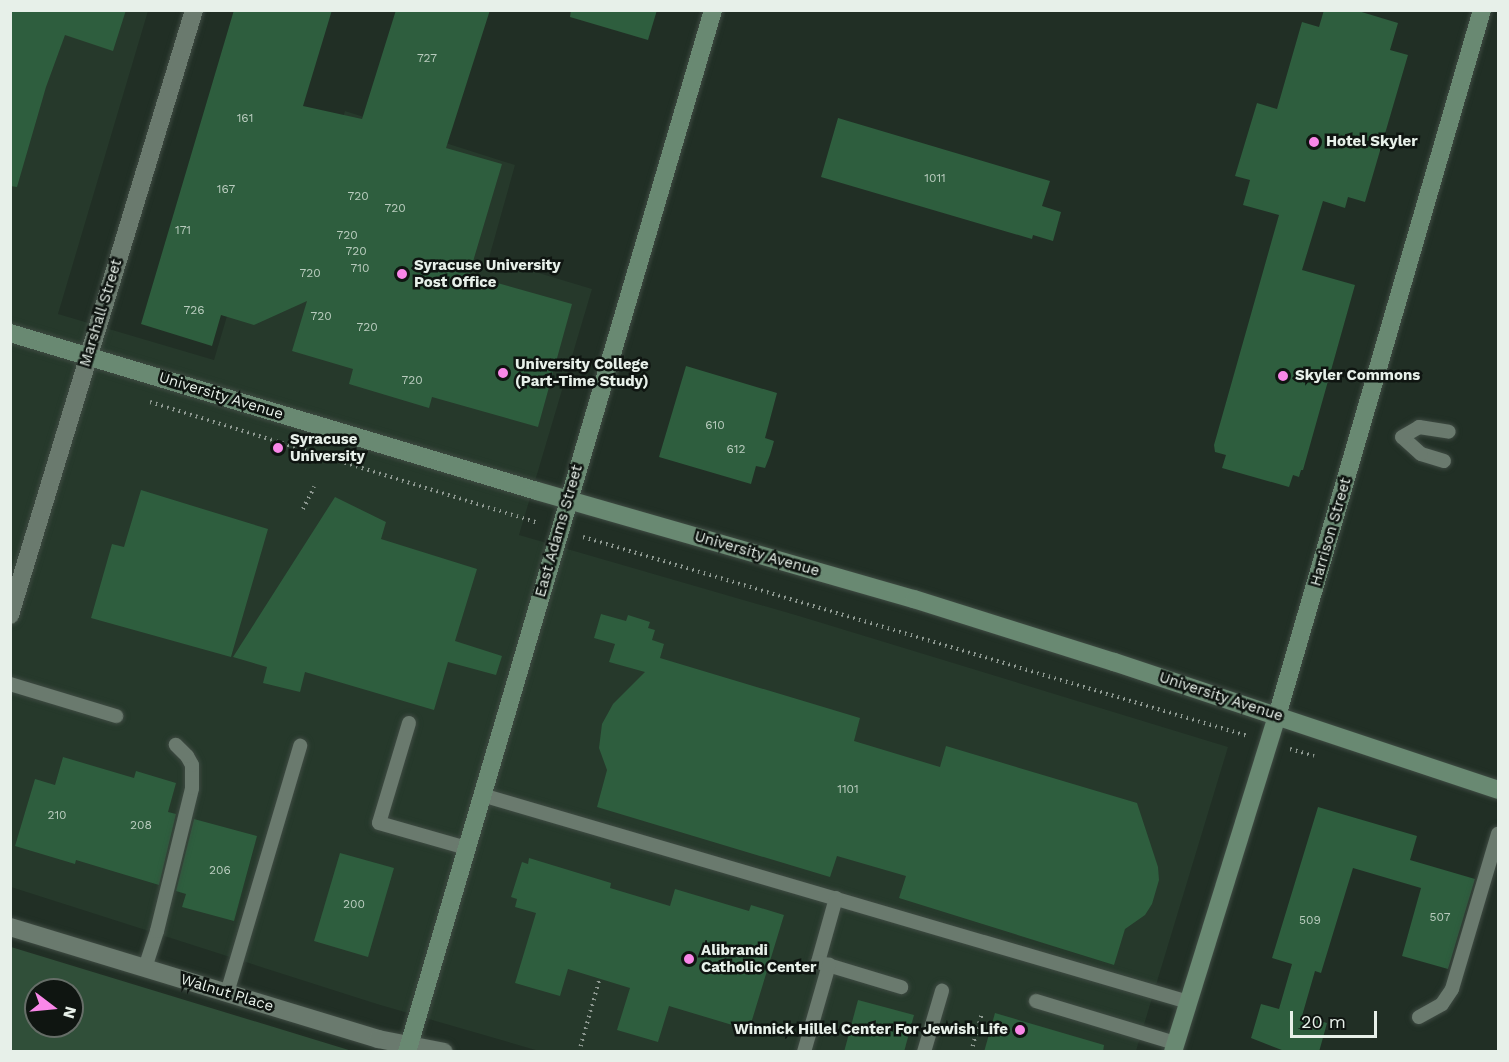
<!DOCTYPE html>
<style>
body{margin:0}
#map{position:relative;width:1509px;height:1062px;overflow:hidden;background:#212f25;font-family:"Work Sans",sans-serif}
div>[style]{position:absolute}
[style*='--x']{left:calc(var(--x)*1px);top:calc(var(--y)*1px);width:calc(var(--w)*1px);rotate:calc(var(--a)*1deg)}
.built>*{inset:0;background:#26392b}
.green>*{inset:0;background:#304f39}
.building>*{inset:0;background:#2e5e3e}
.path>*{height:4px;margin-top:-2px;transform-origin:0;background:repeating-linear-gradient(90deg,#8d9890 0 1.5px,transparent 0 6px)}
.roads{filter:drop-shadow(0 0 2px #3f4b43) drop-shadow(0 0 2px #3f4b43)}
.lane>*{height:14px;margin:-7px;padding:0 7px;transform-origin:7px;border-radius:7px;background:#6a7a6e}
.street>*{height:18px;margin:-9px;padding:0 9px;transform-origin:9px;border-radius:9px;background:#6a7a6e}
.secondary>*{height:18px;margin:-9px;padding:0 9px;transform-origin:9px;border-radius:9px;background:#698972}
.dots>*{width:16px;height:16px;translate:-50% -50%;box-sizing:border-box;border:3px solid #0f1511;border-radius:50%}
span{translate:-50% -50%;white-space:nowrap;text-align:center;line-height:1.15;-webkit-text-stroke:5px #0f1511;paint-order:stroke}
.number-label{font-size:12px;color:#b9ccbe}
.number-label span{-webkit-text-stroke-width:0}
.poi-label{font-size:15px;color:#e7f0e9;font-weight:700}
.left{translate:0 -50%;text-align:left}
.right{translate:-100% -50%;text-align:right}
.street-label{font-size:15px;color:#e7f0e9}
.frame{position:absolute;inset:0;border:12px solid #e7f0e9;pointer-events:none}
.north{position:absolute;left:24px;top:978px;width:60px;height:60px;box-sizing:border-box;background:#0f1511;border:2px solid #656d67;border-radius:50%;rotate:106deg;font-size:16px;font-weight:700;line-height:24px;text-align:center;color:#e7f0e9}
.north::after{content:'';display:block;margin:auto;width:21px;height:27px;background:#f987e8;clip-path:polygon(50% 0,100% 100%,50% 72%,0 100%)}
.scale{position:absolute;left:1290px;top:1011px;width:87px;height:27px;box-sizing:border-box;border:3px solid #e7f0e9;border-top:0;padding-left:8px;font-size:18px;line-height:21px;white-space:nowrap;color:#e7f0e9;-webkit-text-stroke:4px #0f1511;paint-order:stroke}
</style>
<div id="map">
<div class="built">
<i style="clip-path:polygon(11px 11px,148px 11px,58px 314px,214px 360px,269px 174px,320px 188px,345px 111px,515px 165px,489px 258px,592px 289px,519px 535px,799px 616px,1228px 747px,1136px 1051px,539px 1051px,377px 1004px,11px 887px)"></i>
</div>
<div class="green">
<i style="clip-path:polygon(evenodd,11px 947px,352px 1051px,11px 1051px,11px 947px,36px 990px,72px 990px,72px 1026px,36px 1026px,36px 990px)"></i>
</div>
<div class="building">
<i style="clip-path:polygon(10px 10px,126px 10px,113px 51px,65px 35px,46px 87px,17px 187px,10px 186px)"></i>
<i style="clip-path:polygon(234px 10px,332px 10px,303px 106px,362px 119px,396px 10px,490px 10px,446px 148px,502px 164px,469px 275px,572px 304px,538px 427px,432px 397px,429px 408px,349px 384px,353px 369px,292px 351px,307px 301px,254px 325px,221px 315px,212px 346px,141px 324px)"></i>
<i style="clip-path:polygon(571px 10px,657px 10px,648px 40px,570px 17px)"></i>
<i style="clip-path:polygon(1324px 10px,1355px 10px,1398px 23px,1390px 50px,1408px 55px,1365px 202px,1348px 197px,1345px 208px,1323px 201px,1302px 270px,1355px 285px,1303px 470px,1301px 470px,1299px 477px,1293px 475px,1289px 487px,1222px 468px,1226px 455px,1215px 452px,1214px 445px,1279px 215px,1243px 205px,1250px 180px,1235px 176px,1257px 103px,1277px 109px,1302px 22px,1319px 27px)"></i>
<i style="clip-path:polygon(838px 118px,1050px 181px,1042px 206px,1061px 212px,1053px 241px,1033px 235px,1032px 239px,821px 177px)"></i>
<i style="clip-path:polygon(686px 366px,777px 393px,765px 438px,774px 441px,770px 455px,765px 468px,756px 466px,751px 484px,659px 457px)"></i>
<i style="clip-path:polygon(141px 490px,268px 529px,231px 657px,91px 618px,112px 544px,124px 547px)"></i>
<i style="clip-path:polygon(335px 497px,386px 522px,381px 539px,477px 569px,455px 641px,502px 656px,496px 675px,448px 662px,434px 710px,305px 672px,300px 692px,263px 683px,267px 667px,233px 657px)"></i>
<i style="clip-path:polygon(601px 614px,626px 621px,628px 615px,650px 622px,648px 628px,655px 630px,652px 640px,664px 644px,660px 658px,860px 718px,854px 741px,940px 767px,946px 746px,1137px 803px,1158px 867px,1159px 880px,1152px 904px,1145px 915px,1125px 929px,1114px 965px,899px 898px,906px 876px,837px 856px,830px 877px,597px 807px,607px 770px,599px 748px,602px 724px,613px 704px,645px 672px,609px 662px,615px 644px,594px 638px)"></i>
<i style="clip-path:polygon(63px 757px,134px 778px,136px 771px,176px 783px,168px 812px,176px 814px,159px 885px,76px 860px,75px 864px,15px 846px,35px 779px,55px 785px)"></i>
<i style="clip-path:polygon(1318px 807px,1417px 836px,1410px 860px,1475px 879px,1448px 969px,1402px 956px,1421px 888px,1353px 868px,1321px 973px,1315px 971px,1302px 1016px,1327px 1023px,1319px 1052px,1287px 1052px,1251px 1038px,1261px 1004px,1279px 1009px,1292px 964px,1272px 958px)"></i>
<i style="clip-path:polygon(194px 819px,257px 836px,234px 921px,182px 907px,186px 894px,176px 891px)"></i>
<i style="clip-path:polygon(340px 853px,394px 868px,368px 957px,314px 941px)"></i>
<i style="clip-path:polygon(529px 858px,611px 883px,610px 888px,670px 906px,675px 889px,749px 911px,751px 905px,784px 915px,749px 1030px,669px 1006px,658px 1042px,617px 1030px,630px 988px,568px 969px,560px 996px,515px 983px,536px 913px,515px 907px,517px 899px,511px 897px,522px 862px,528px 864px)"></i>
<i style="clip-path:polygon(858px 1000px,914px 1015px,904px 1052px,844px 1052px)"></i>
<i style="clip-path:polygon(995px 1013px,1104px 1045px,1103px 1052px,984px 1052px)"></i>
</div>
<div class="path">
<i style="--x:150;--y:402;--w:406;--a:17.3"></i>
<i style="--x:303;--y:509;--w:25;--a:-63"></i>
<i style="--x:583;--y:537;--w:694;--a:16.66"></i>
<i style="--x:1290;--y:749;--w:25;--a:16"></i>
<i style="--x:579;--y:1052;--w:74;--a:-74.3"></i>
<i style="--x:971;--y:1052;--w:40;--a:-74"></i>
</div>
<div class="roads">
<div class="lane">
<i style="--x:1444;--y:461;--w:24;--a:-163"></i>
<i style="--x:1421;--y:454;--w:25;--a:-138"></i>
<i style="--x:1402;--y:437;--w:20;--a:-30"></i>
<i style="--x:1419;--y:427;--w:30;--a:9"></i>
<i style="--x:10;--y:684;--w:111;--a:16.8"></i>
<i style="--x:409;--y:723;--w:104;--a:106.7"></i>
<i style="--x:379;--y:823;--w:91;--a:15.9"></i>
<i style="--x:482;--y:795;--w:736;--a:16.34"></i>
<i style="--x:836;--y:898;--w:66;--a:105.7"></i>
<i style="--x:818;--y:962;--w:87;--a:16.8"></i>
<i style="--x:145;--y:968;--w:39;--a:-72"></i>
<i style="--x:157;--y:931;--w:147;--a:-76.2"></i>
<i style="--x:192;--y:788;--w:23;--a:-90"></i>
<i style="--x:192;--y:765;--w:10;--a:-119"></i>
<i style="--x:187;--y:756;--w:16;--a:-135"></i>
<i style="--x:227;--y:993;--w:258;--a:-73.5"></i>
<i style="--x:1036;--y:1001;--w:145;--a:16.8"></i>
<i style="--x:1419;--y:1017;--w:26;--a:-29"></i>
<i style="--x:1442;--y:1004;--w:18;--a:-56"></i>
<i style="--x:1452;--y:989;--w:162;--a:-73.5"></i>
<i style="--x:804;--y:1052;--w:91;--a:-74"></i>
<i style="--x:924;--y:1052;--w:64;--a:-73.6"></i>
</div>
<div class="street">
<i style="--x:10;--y:615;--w:632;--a:-73.08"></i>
<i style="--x:10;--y:927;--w:385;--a:16.9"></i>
<i style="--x:378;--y:1039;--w:67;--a:11.1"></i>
</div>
<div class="secondary">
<i style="--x:10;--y:333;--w:550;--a:16.69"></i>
<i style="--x:537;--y:491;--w:392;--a:16"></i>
<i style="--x:914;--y:599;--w:210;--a:17.5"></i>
<i style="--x:1114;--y:662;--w:405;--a:18.4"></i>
<i style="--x:407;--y:1052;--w:1086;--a:-73.63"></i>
<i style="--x:1173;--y:1052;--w:352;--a:-72.8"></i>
<i style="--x:1277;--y:716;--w:735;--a:-73.81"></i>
</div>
</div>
<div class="dots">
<i style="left:1314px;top:142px;background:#f987e8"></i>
<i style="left:402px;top:274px;background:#f987e8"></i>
<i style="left:503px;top:373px;background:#f987e8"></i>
<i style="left:1283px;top:376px;background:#f987e8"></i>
<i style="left:278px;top:448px;background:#f987e8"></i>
<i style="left:689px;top:959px;background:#f987e8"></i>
<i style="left:1020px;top:1030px;background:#f987e8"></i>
</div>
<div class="number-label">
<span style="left:427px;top:59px">727</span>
<span style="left:245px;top:119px">161</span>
<span style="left:935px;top:179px">1011</span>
<span style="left:226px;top:190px">167</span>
<span style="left:358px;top:197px">720</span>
<span style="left:395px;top:209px">720</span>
<span style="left:183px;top:231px">171</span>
<span style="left:347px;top:236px">720</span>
<span style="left:356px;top:252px">720</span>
<span style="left:360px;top:269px">710</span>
<span style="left:310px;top:274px">720</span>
<span style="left:194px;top:311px">726</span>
<span style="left:321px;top:317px">720</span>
<span style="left:367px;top:328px">720</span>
<span style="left:412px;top:381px">720</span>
<span style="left:715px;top:426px">610</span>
<span style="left:736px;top:450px">612</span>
<span style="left:848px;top:790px">1101</span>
<span style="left:57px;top:816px">210</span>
<span style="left:141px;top:826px">208</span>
<span style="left:220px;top:871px">206</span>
<span style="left:354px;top:905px">200</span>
<span style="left:1440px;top:918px">507</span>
<span style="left:1310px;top:921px">509</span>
</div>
<div class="poi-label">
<span class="left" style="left:1326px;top:142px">Hotel Skyler</span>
<span class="left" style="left:414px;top:274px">Syracuse University<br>Post Office</span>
<span class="left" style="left:515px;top:373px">University College<br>(Part-Time Study)</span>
<span class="left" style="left:1295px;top:376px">Skyler Commons</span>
<span class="left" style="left:290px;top:448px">Syracuse<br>University</span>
<span class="left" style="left:701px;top:959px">Alibrandi<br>Catholic Center</span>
<span class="right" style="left:1008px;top:1030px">Winnick Hillel Center For Jewish Life</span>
</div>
<div class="street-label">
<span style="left:101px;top:313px;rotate:-73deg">Marshall Street</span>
<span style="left:221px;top:396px;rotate:17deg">University Avenue</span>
<span style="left:559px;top:531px;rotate:-74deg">East Adams Street</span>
<span style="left:1331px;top:532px;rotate:-74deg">Harrison Street</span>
<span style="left:757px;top:554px;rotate:16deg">University Avenue</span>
<span style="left:1221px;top:697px;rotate:18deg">University Avenue</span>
<span style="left:227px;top:993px;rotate:17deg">Walnut Place</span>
</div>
<div class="frame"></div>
<div class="north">N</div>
<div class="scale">20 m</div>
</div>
